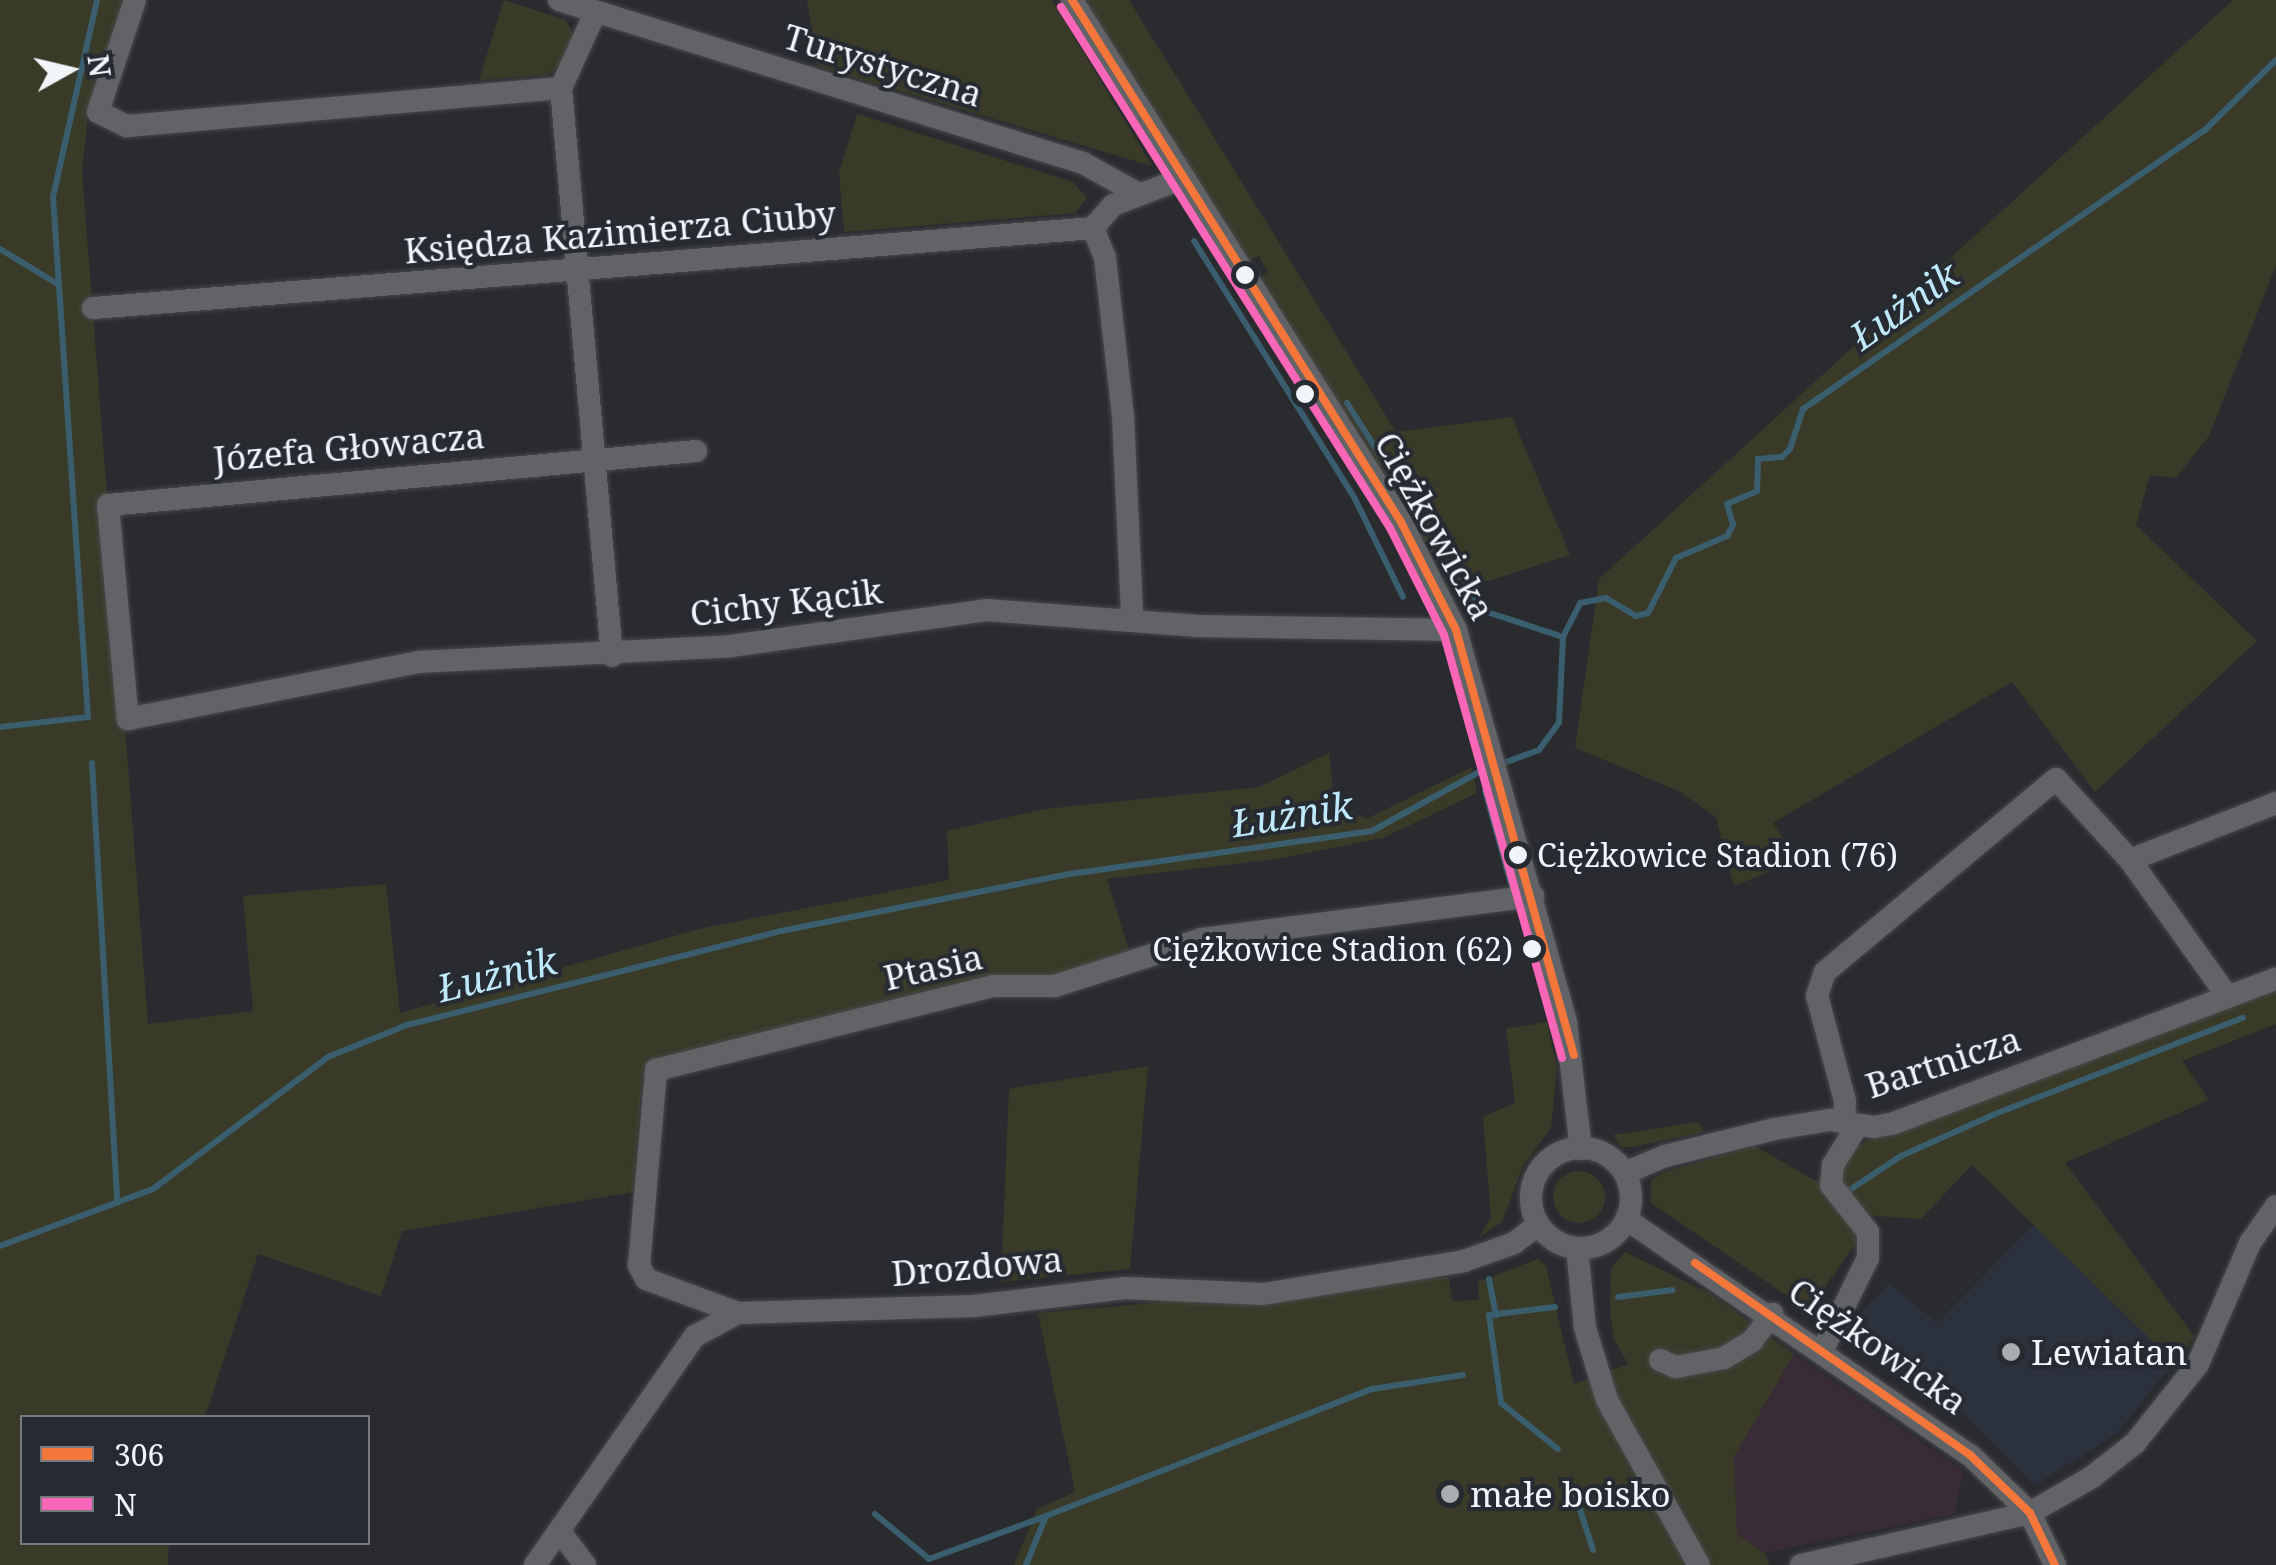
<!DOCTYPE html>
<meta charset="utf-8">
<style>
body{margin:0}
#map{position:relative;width:2276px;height:1565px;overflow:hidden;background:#292b2e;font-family:"Noto Serif",serif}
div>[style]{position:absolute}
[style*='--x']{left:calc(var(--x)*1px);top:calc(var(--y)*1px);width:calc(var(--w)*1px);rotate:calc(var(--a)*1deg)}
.built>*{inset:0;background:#2b323d}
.industrial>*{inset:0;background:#392c36}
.green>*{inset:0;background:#393b28}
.round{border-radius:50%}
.stream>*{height:6px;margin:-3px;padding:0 3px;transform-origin:3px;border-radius:3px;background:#3b5e6e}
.roads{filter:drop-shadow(0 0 2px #47494c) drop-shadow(0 0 2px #47494c)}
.minor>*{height:22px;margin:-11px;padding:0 11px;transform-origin:11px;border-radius:11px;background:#616366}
.minor>.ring{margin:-11px;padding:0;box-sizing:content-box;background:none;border:22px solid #616366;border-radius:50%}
.bus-1>*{height:8px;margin:-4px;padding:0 4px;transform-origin:4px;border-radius:4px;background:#f5763a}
.bus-2>*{height:8px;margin:-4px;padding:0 4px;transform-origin:4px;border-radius:4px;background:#fa66b7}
.dots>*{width:28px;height:28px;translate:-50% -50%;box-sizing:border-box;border:5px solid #262a31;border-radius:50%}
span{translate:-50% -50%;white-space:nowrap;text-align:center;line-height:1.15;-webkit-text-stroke:8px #262a31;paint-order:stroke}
.bus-label{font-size:32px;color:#f1f4f8}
.left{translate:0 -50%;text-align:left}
.right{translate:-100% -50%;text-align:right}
.street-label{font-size:35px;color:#f1f4f8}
.poi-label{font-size:35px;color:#f1f4f8}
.water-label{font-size:38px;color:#c0e8fb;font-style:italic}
.legend{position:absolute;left:20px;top:1415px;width:350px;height:130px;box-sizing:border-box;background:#262a31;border:2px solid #777b81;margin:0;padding:12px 18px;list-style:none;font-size:30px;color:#f1f4f8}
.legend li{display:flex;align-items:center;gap:20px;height:50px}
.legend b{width:50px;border:2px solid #777b81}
.north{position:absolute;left:20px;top:20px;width:100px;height:100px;-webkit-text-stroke:8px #262a31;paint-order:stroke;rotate:82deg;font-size:28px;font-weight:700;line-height:40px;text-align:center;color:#f1f4f8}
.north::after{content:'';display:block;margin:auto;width:35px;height:45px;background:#f1f4f8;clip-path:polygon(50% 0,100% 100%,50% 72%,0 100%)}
</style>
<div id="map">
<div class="built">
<i style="clip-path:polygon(2035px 1224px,2174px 1362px,2117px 1434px,2034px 1485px,1948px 1398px,1847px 1328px,1889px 1283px,1937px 1323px)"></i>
</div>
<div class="industrial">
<i style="clip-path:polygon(1794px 1354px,1964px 1471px,1954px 1514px,1765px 1553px,1737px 1534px,1734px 1457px)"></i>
</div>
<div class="green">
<i style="clip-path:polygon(0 0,123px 0,88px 114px,82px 172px,148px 1024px,253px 1011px,243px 896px,386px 884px,400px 1013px,699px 929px,949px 880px,947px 831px,1045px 809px,1259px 787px,1329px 753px,1334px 802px,1366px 819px,1472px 767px,1477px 793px,1383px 838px,1276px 859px,1107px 879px,1129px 950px,1052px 978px,653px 1060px,642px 1078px,633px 1192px,402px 1231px,381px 1296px,258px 1254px,205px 1417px,22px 1418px,22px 1542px,169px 1543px,168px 1565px,0 1565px)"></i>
<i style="clip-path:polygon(504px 0,566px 20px,573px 35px,559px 66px,548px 75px,479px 80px)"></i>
<i style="clip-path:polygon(807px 0,1052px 0,1152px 166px,817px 66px)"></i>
<i style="clip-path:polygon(1086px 0,1129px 0,1396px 432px,1512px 417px,1570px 555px,1454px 592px,1260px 278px,1268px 272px,1259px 256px,1249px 260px)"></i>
<i style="clip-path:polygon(2233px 0,2276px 0,2276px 265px,2209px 436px,2176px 478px,2150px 475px,2136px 525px,2257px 641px,2095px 792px,2012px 682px,1773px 823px,1798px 860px,1734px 886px,1716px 817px,1679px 791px,1575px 748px,1599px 579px)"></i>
<i style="clip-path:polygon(857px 114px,1073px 182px,1087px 198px,1075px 213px,844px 232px,839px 173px)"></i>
<i style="clip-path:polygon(2276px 991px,2276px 1024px,2182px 1061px,2209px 1100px,2065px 1163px,2195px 1337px,2174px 1362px,1972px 1165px,1921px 1219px,1862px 1215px,1837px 1172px,1856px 1147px,1879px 1135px)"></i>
<i style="clip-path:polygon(1547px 1022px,1557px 1068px,1551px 1128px,1523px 1166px,1502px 1222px,1478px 1238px,1491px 1218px,1483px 1117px,1515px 1103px,1506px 1029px)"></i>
<i style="clip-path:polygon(1148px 1066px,1130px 1269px,1001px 1282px,1009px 1089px)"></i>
<i style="clip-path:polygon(1699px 1122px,1704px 1132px,1632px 1147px,1621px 1147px,1613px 1135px)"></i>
<i style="clip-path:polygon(1755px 1146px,1825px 1186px,1861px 1237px,1808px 1310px,1651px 1203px,1651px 1181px,1664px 1172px)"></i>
<i class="round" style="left:1553px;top:1171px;width:52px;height:52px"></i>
<i style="clip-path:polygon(1625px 1252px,1711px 1294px,1794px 1354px,1734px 1457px,1737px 1534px,1765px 1553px,1769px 1565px,1014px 1565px,1037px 1509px,1075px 1492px,1038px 1313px,1449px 1277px,1452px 1301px,1479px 1300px,1478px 1282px,1538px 1259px,1546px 1266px,1574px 1384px,1628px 1364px,1614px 1339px,1610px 1313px,1611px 1268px)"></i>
</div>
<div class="stream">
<i style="--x:1194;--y:241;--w:302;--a:58"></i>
<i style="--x:1354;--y:497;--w:111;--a:63.9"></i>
<i style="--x:0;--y:249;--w:66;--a:31.3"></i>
<i style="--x:1347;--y:403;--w:151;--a:57.7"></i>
<i style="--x:1460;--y:574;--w:39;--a:63"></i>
<i style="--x:1478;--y:609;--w:89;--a:18.2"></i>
<i style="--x:0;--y:727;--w:89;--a:-6.5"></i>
<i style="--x:88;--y:717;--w:521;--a:-93.85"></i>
<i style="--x:53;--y:197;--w:202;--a:-77.4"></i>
<i style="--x:92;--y:763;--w:440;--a:86.7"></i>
<i style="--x:1485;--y:791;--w:101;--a:74.4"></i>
<i style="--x:1845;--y:1193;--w:67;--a:-33.5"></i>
<i style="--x:1901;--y:1156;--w:103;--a:-24.1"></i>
<i style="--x:1995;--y:1114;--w:266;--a:-21.2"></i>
<i style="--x:0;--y:1246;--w:163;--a:-20.4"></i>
<i style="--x:153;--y:1189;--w:219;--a:-37"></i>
<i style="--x:328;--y:1057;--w:85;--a:-22.1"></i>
<i style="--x:407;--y:1025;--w:386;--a:-14.1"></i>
<i style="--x:781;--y:931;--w:295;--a:-11.2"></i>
<i style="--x:1070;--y:874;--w:305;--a:-8.1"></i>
<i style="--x:1372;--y:831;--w:122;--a:-28.9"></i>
<i style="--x:1479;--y:772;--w:64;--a:-20.1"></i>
<i style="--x:1539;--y:750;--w:34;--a:-54"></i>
<i style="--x:1559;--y:722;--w:85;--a:-87.3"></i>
<i style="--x:1563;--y:637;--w:38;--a:-63"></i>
<i style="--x:1580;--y:603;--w:26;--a:-11"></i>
<i style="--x:1606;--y:598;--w:35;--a:31"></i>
<i style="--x:1636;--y:616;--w:12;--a:-14"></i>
<i style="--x:1648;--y:613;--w:62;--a:-63"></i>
<i style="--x:1676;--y:558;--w:56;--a:-23.3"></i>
<i style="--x:1727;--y:536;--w:13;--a:-61"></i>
<i style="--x:1733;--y:525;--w:22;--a:-106"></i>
<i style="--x:1727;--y:504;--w:33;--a:-23"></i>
<i style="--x:1757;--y:491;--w:32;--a:-88"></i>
<i style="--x:1758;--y:459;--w:24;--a:-5"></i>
<i style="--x:1782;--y:457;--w:11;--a:-45"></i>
<i style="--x:1790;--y:449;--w:42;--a:-72"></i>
<i style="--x:1803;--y:409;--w:489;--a:-34.8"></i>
<i style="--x:2205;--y:130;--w:100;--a:-44.6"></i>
<i style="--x:1489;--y:1279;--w:37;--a:79"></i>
<i style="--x:1618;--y:1297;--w:55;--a:-7.3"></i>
<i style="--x:1555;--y:1307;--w:66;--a:173.1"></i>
<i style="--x:1489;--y:1315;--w:89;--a:82.2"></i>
<i style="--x:1501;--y:1403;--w:73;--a:38.9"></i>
<i style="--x:1573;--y:1488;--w:65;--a:72.1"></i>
<i style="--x:875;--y:1514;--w:70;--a:39.8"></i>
<i style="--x:929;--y:1559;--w:122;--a:-20.1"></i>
<i style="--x:1026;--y:1565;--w:53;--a:-67.8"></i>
<i style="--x:1046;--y:1516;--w:350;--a:-21.3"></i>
<i style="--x:1372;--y:1389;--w:92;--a:-8.7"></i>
</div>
<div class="roads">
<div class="minor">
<i style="--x:135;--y:0;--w:118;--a:108.3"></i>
<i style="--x:98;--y:112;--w:32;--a:26"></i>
<i style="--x:127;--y:126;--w:436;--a:-5"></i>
<i style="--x:559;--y:0;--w:549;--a:17.28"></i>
<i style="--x:1083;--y:163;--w:64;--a:29"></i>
<i style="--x:1072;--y:0;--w:617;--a:57.78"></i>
<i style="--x:1401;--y:522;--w:121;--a:63"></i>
<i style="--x:1456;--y:630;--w:407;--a:74.3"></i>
<i style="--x:1566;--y:1022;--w:128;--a:83.3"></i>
<i style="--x:595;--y:13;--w:82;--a:114.4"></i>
<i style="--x:561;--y:88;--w:570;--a:84.87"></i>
<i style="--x:1093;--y:228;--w:32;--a:68"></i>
<i style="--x:1105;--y:258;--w:158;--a:83.5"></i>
<i style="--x:1123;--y:415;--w:202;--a:87.4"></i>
<i style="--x:93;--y:308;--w:1003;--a:-4.57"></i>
<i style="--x:1093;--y:228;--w:30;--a:-49"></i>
<i style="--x:1113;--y:205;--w:73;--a:-20.9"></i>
<i style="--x:696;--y:451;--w:590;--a:174.75"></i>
<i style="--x:108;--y:505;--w:215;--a:84.7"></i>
<i style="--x:128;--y:719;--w:297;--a:-11.1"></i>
<i style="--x:419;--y:662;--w:312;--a:-2.9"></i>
<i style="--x:731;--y:646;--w:258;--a:-8"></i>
<i style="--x:986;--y:610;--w:213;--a:4.3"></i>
<i style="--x:1198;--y:626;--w:258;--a:0.9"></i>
<i style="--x:2130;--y:860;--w:157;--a:-21.3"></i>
<i style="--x:1844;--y:1122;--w:21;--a:-87"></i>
<i style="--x:1845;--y:1101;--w:109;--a:-104.9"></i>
<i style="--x:1817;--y:996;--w:25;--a:-72"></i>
<i style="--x:1825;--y:972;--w:301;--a:-39.9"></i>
<i style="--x:2056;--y:779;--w:110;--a:47.6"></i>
<i style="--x:2130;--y:860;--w:168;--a:54.4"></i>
<i class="ring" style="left:1531px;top:1148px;width:78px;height:78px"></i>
<i style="--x:1625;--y:1173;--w:43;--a:-23"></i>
<i style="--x:1665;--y:1156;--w:113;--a:-13.8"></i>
<i style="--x:1775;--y:1129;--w:56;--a:-9.3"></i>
<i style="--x:1830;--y:1120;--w:45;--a:9"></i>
<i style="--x:1874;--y:1127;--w:20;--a:-11"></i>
<i style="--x:1894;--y:1123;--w:408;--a:-20.7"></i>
<i style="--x:1626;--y:1219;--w:417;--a:34.5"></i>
<i style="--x:1970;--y:1455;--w:83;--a:44"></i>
<i style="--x:2030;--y:1513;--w:58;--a:64.3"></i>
<i style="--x:1577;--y:1248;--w:80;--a:84.3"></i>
<i style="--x:1585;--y:1328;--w:75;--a:73"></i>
<i style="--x:1607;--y:1400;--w:189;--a:60.9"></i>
<i style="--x:738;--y:1313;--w:98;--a:-159.7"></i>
<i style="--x:646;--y:1279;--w:16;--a:-117"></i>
<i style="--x:639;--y:1265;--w:196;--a:-85"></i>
<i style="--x:656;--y:1070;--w:347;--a:-14"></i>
<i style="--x:993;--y:986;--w:62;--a:0"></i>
<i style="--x:1055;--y:986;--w:154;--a:-17.7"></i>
<i style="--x:1202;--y:939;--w:334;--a:-7.4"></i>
<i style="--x:1823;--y:1349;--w:102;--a:-63.7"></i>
<i style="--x:1868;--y:1258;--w:26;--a:-90"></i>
<i style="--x:1868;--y:1232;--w:60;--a:-128.2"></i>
<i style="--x:1831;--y:1185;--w:20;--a:-84"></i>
<i style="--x:1833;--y:1165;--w:46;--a:-58.4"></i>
<i style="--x:1660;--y:1360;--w:17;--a:24"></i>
<i style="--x:1676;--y:1367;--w:49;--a:-10.6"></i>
<i style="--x:1724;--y:1358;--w:33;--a:-31"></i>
<i style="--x:1752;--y:1341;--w:34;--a:-53"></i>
<i style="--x:561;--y:1533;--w:40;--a:53"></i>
<i style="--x:535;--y:1565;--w:279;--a:-55.1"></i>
<i style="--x:695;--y:1336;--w:49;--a:-28.1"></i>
<i style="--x:738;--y:1313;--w:236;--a:-1.7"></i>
<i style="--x:974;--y:1306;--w:152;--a:-6.8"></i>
<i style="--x:1125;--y:1288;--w:138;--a:2.5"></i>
<i style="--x:1263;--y:1294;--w:204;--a:-9.3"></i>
<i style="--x:1464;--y:1261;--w:53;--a:-19.8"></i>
<i style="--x:1514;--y:1243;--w:30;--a:-37"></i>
<i style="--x:1801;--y:1565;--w:235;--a:-12.8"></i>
<i style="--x:2030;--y:1513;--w:72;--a:-30.1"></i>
<i style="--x:2092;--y:1477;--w:55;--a:-38.3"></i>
<i style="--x:2135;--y:1443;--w:101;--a:-51.4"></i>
<i style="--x:2198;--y:1364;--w:132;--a:-66.7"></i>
<i style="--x:2250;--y:1243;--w:45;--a:-54.9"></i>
</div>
</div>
<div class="bus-1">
<i style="--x:1072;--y:0;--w:617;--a:57.78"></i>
<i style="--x:1401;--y:522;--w:121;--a:63"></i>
<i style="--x:1456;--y:630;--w:441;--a:74.5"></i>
<i style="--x:1695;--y:1263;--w:335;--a:34.9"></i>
<i style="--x:1970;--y:1455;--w:83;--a:44"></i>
<i style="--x:2030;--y:1513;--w:58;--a:64.3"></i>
</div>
<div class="bus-2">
<i style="--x:1061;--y:7;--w:616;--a:57.73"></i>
<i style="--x:1390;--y:528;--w:120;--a:63.2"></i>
<i style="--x:1444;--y:635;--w:439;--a:74.4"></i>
</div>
<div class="dots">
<i style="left:1245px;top:275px;background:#f1f4f8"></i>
<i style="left:1305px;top:394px;background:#f1f4f8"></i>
<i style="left:1518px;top:855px;background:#f1f4f8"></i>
<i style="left:1532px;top:949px;background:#f1f4f8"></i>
<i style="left:2011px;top:1352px;background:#abaeb1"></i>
<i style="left:1450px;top:1494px;background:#abaeb1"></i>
</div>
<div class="bus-label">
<span class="left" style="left:1537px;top:855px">Ciężkowice Stadion (76)</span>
<span class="right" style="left:1513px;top:949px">Ciężkowice Stadion (62)</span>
</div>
<div class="street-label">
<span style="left:883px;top:65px;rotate:17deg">Turystyczna</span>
<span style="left:620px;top:232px;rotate:-5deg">Księdza Kazimierza Ciuby</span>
<span style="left:349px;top:447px;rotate:-5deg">Józefa Głowacza</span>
<span style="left:1435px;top:526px;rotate:61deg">Ciężkowicka</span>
<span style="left:786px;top:602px;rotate:-7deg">Cichy Kącik</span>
<span style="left:933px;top:967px;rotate:-13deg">Ptasia</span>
<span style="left:1943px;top:1062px;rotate:-18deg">Bartnicza</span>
<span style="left:977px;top:1266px;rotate:-5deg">Drozdowa</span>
<span style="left:1878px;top:1346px;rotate:35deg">Ciężkowicka</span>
</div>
<div class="poi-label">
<span class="left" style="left:2031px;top:1352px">Lewiatan</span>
<span class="left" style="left:1470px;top:1494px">małe boisko</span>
</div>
<div class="water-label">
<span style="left:1904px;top:305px;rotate:-35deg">Łużnik</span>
<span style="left:1292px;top:814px;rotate:-9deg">Łużnik</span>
<span style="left:497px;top:974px;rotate:-14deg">Łużnik</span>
</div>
<ul class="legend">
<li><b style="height:12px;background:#f5763a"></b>306</li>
<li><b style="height:12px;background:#fa66b7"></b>N</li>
</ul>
<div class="north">N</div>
</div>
